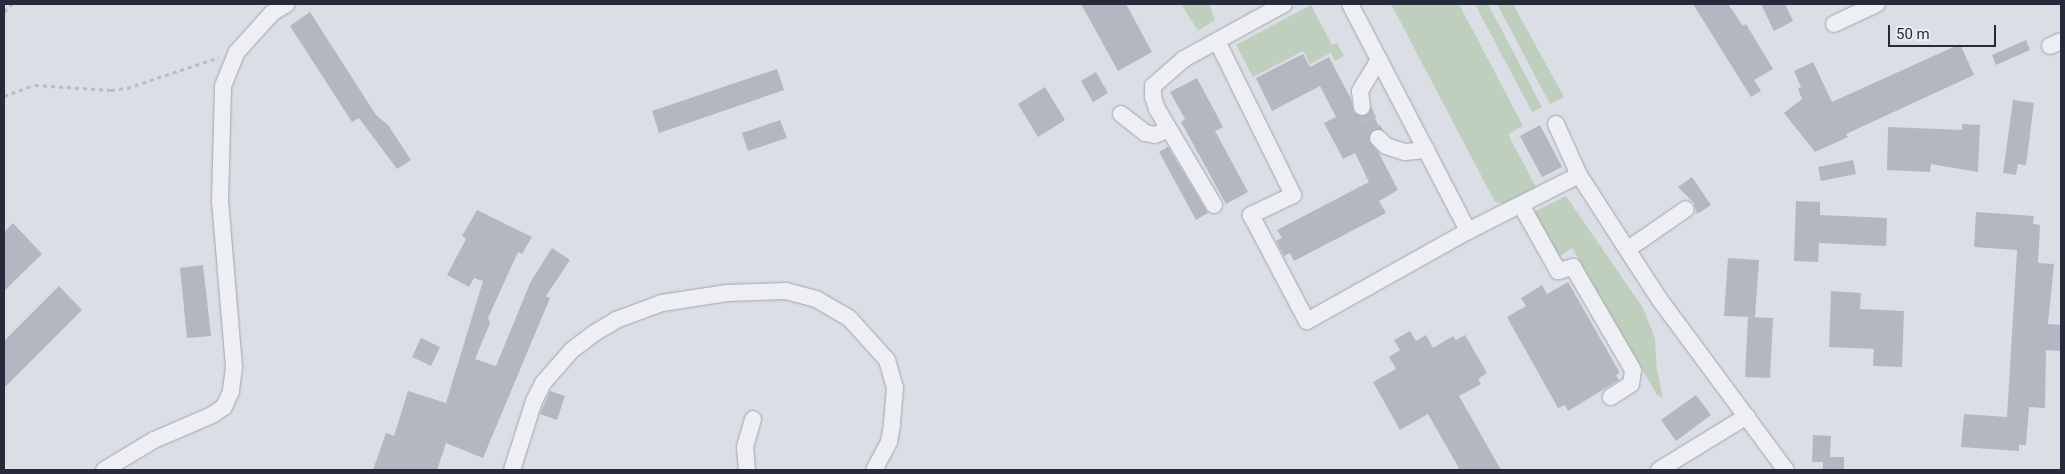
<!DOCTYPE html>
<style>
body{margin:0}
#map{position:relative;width:2065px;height:474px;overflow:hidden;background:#dcdee5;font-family:Roboto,sans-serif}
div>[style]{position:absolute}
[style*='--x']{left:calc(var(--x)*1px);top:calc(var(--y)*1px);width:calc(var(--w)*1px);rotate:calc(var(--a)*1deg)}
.green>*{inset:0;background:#bfcfbd}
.building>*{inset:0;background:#b3b7c2}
.minor-tunnel>*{height:16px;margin-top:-8px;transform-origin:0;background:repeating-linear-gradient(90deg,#b8bac3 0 16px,transparent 0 24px)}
.path>*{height:2.5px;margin-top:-1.25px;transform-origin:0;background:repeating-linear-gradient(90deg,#babcc4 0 4px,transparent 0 8px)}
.roads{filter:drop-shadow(0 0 1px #a2a5af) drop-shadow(0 0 1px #a2a5af)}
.minor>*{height:16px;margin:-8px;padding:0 8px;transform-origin:8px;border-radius:8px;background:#eeeff4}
span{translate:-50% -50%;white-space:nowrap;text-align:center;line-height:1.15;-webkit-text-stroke:4px #ebedf3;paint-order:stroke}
.frame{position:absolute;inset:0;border:5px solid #262b3b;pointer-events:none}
.scale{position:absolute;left:1888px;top:25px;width:108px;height:22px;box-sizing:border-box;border:2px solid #262b3b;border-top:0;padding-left:6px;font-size:15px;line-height:18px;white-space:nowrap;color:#262b3b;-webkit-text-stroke:4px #ebedf3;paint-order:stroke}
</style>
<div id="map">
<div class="green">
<i style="clip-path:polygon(1181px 4px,1209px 4px,1215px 20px,1198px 31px)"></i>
<i style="clip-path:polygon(1391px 4px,1459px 4px,1523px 126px,1508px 134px,1536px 187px,1504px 204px,1495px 202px)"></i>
<i style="clip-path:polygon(1475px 4px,1488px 4px,1542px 107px,1532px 112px)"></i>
<i style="clip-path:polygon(1497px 4px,1513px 4px,1564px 97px,1550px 104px)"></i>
<i style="clip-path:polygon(1311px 5px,1332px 45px,1337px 43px,1344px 56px,1335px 61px,1331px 53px,1310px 64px,1303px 51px,1253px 77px,1236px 45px)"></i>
<i style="clip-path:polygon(1566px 196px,1643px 308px,1655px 338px,1657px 370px,1663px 398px,1657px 395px,1572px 248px,1559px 257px,1534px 212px)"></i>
</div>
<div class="building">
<i style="clip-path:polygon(1081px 4px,1126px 4px,1152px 52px,1118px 71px)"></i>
<i style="clip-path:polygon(1693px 4px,1728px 4px,1743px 26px,1746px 24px,1773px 69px,1754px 80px,1761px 91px,1751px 97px)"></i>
<i style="clip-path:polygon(1761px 4px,1785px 4px,1793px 21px,1774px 31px)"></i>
<i style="clip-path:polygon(310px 12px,376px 115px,388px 125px,411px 160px,397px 169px,359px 118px,352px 122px,290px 26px)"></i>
<i style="clip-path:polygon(2026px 40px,2030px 50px,1996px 65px,1992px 55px)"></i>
<i style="clip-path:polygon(1960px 44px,1974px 75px,1846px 134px,1848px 137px,1815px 152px,1784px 113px,1802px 99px,1798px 89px,1801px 87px,1794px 71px,1813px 62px,1832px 102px)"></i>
<i style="clip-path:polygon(1303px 54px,1310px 67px,1329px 57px,1351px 99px,1354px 113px,1364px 117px,1371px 111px,1380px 128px,1371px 131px,1369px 141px,1379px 153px,1398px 190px,1379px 201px,1386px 213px,1294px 261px,1290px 253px,1284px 256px,1276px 241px,1282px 238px,1277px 230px,1369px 182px,1355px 153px,1343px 159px,1324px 123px,1336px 117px,1320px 86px,1272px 111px,1256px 78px)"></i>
<i style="clip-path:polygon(777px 69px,784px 90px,659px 133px,652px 111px)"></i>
<i style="clip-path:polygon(1096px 72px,1108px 93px,1093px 102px,1081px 81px)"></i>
<i style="clip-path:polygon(1197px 78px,1223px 127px,1215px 131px,1248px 192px,1226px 204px,1181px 122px,1185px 119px,1170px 92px)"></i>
<i style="clip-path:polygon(1045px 87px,1065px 120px,1038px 137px,1018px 104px)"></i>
<i style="clip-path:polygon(2013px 100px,2034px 103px,2026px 165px,2018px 164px,2016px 175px,2003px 173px)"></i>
<i style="clip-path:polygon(780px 120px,787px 138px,748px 151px,742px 133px)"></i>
<i style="clip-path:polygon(1962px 124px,1980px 125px,1978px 172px,1931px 164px,1930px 172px,1887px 170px,1888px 127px,1962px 130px)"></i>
<i style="clip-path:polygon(1540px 125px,1562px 167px,1542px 177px,1520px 136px)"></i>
<i style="clip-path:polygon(1168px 147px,1208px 213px,1196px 220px,1159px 152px)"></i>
<i style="clip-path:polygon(1853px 160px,1856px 174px,1821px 181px,1818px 167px)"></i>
<i style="clip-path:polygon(1692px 177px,1711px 205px,1697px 214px,1694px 203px,1678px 187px)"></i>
<i style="clip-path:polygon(1796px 201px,1820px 202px,1820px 215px,1887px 218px,1886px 246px,1819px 243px,1818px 262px,1794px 261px)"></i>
<i style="clip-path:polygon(477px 210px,532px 237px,522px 254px,518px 252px,488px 318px,490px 323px,475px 359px,496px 366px,531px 281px,552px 248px,570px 260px,546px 296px,550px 298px,483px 458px,446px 443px,437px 470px,373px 470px,386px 433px,394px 436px,408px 391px,446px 403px,483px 281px,474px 278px,469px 287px,447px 275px,466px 239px,462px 236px)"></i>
<i style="clip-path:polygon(1976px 212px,2034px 216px,2033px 224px,2040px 225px,2038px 263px,2054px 264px,2048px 324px,2061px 325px,2060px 351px,2046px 350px,2045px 408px,2029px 407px,2026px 445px,2019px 445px,2019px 451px,1961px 447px,1964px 414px,2007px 417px,2017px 250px,1974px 247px)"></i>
<i style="clip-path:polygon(13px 223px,42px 254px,4px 291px,4px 232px)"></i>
<i style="clip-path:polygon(1728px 258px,1759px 260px,1755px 317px,1724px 316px)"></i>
<i style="clip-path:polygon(203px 265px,211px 336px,187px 338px,180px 268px)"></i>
<i style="clip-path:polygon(1568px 282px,1620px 373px,1616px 375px,1619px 380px,1568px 411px,1565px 405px,1558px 408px,1507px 317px,1526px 306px,1521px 298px,1542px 285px,1547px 294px)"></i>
<i style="clip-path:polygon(59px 286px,82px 310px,4px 388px,4px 341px)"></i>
<i style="clip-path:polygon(1831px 291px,1861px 293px,1860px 309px,1904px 311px,1902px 367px,1873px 366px,1874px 349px,1829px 347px)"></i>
<i style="clip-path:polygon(1748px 317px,1773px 318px,1770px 378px,1745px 377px)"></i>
<i style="clip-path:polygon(1410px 331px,1416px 341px,1426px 335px,1433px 348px,1453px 336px,1456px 340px,1465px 335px,1487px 373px,1478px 379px,1481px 384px,1459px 396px,1501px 470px,1460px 470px,1428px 414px,1400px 430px,1373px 382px,1396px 369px,1389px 357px,1400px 350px,1394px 340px)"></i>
<i style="clip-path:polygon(421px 338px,440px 347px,431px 366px,412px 357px)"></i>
<i style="clip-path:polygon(550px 391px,565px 396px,557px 420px,540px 414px)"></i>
<i style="clip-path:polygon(1696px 395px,1711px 415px,1676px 441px,1661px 420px)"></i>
<i style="clip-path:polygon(1813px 435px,1831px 436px,1830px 457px,1844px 457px,1844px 470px,1823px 469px,1823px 462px,1812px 462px)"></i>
</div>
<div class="minor-tunnel">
<i style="--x:1362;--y:107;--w:35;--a:63"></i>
</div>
<div class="path">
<i style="--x:4;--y:12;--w:11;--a:-45"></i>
<i style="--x:4;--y:96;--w:33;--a:-20"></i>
<i style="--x:35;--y:85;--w:76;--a:3.8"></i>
<i style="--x:111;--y:90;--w:16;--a:-7"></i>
<i style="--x:127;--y:88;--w:97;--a:-18.6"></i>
</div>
<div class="roads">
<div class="minor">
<i style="--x:1350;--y:4;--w:256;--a:62.5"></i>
<i style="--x:1834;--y:24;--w:47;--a:-24.9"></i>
<i style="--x:1217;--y:41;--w:172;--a:63.7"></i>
<i style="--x:1293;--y:195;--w:47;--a:154.5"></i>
<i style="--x:1251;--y:215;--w:120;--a:62.2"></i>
<i style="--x:1307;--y:321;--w:184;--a:-29.2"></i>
<i style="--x:1468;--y:231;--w:124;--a:-26.8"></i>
<i style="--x:2050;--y:46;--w:12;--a:-24"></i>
<i style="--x:1362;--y:107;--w:16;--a:-97"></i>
<i style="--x:1360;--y:91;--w:37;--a:-59"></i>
<i style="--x:1121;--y:114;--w:31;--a:38"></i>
<i style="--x:1145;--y:133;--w:10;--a:11"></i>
<i style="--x:1155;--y:135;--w:15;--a:-23"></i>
<i style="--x:1556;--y:124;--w:56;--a:65.7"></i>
<i style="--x:1579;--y:175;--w:149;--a:57.1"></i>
<i style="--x:1660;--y:300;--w:212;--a:53.5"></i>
<i style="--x:1378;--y:138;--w:11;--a:45"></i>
<i style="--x:1386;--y:146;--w:20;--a:18"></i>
<i style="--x:1405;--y:152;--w:22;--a:-5"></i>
<i style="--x:1214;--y:205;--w:112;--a:-120.7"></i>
<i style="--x:1157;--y:109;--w:13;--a:-108"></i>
<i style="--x:1153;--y:97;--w:11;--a:-90"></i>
<i style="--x:1153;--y:86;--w:41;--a:-41.1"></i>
<i style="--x:1184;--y:59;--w:114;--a:-28.8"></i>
<i style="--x:1521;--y:205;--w:76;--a:60.7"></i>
<i style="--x:1558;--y:271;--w:16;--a:-15"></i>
<i style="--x:1573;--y:267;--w:119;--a:59.8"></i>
<i style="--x:1633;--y:370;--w:14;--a:98"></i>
<i style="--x:1631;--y:384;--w:24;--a:147"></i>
<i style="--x:1628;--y:249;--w:70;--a:-34.6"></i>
<i style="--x:104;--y:470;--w:58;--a:-31"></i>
<i style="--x:154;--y:440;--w:63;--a:-23.3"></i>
<i style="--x:212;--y:415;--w:14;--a:-34"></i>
<i style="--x:224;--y:407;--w:17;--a:-66"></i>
<i style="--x:231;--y:391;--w:24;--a:-83"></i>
<i style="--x:234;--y:367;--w:166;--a:-94.8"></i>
<i style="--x:220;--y:202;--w:116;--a:-88.5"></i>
<i style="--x:223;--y:86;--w:37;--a:-68"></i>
<i style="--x:237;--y:52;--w:52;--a:-48.1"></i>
<i style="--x:272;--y:13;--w:17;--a:-31"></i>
<i style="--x:512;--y:470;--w:72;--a:-72.3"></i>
<i style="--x:534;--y:401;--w:20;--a:-63"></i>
<i style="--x:543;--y:383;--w:44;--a:-48.7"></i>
<i style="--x:572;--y:350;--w:26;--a:-37"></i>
<i style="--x:593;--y:334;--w:27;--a:-31"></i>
<i style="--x:616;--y:320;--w:49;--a:-20.3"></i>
<i style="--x:662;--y:303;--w:66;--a:-8.7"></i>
<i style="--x:727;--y:293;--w:59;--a:-1.9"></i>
<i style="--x:786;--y:291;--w:31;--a:15"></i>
<i style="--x:816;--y:299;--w:39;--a:30"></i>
<i style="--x:850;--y:319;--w:55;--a:47.9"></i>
<i style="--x:887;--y:360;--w:29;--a:74"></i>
<i style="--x:895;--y:388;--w:37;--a:95"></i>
<i style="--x:892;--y:425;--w:17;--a:100"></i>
<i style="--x:889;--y:442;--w:32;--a:118"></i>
<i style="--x:747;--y:470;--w:23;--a:-95"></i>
<i style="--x:745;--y:447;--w:29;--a:-74"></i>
<i style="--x:1659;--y:470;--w:103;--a:-31.5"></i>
</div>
</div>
<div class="frame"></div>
<div class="scale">50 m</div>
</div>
